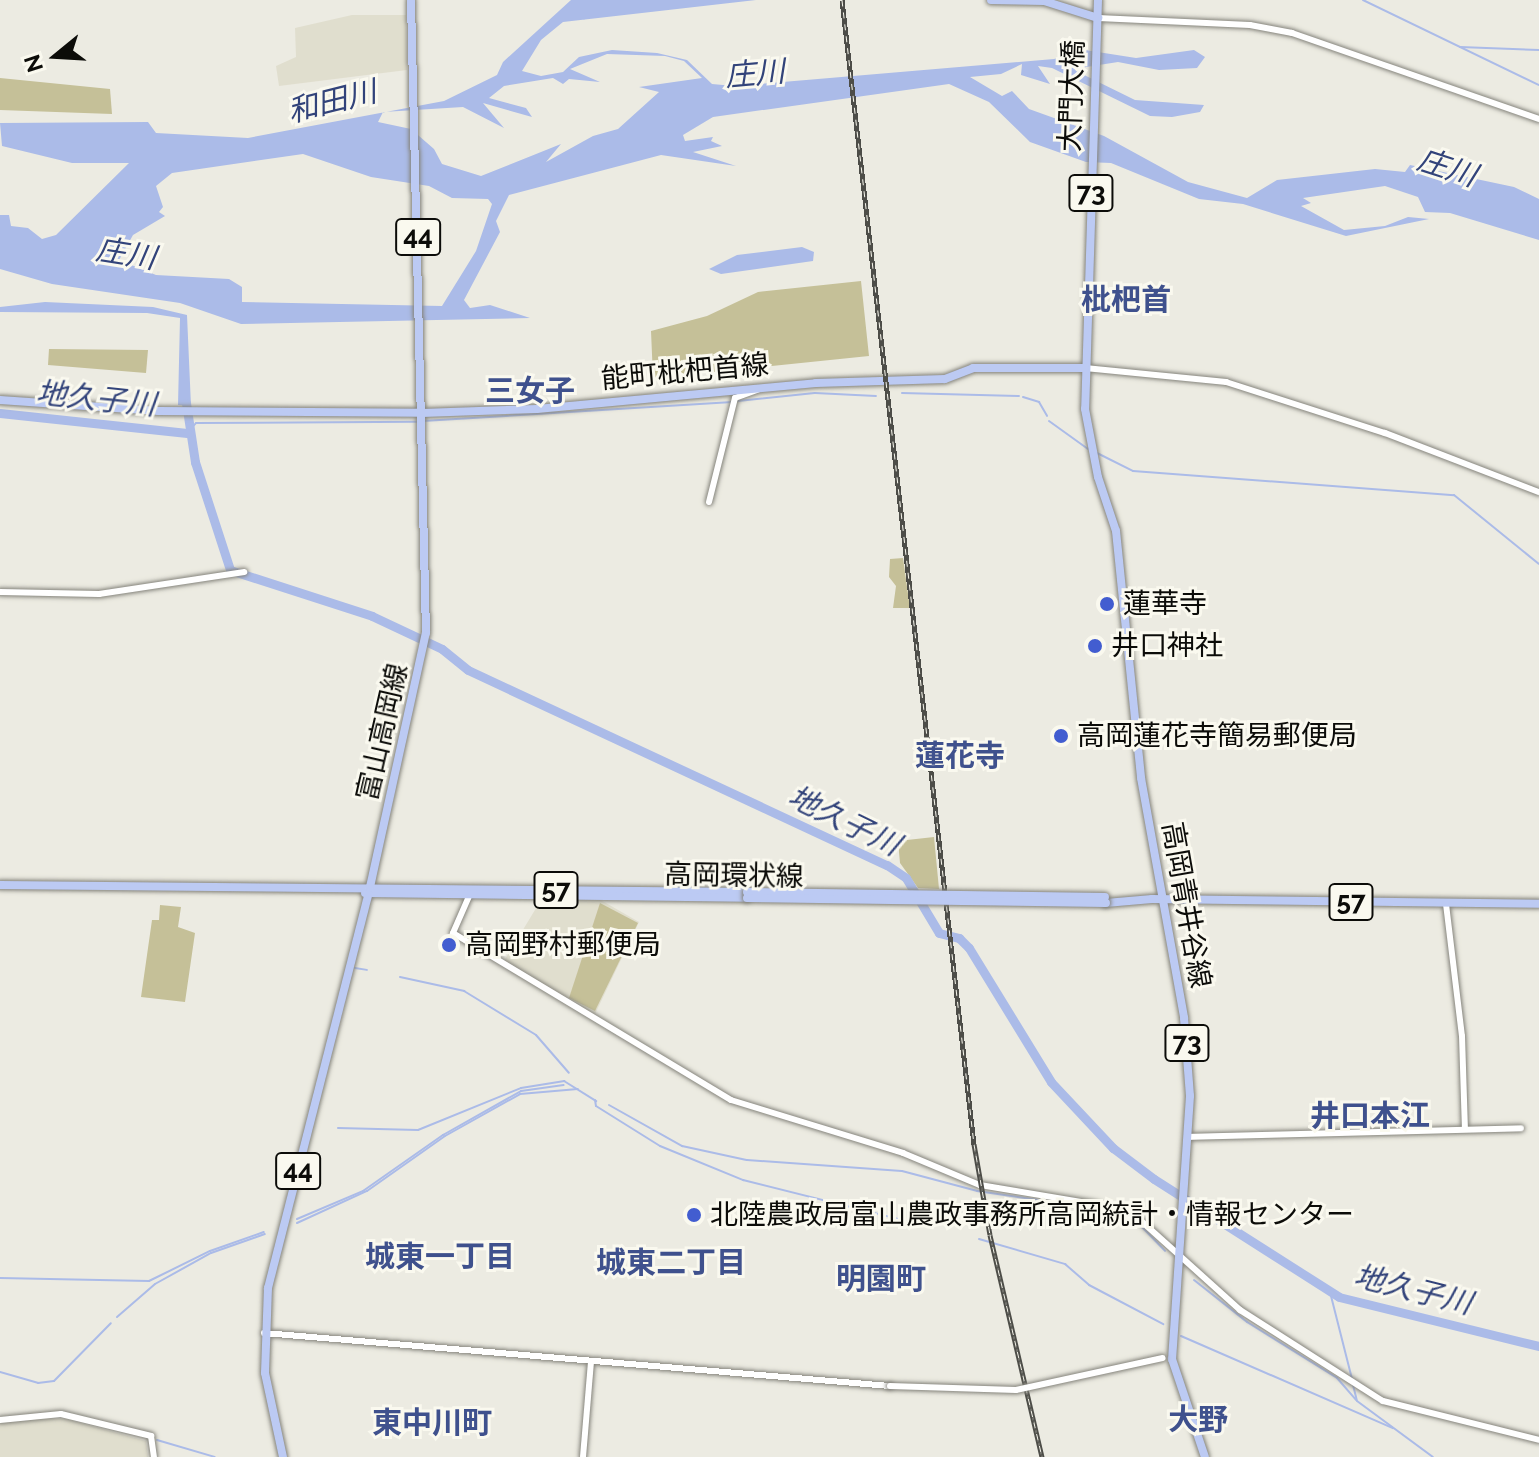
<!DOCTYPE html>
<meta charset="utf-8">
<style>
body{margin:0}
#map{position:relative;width:1539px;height:1457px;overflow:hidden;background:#ecebe2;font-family:Raleway,"Noto Sans JP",sans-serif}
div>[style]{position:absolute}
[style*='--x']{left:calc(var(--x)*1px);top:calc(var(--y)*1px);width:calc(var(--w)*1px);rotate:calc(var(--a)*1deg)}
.built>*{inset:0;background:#e0dece}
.green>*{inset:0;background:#c5c098}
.water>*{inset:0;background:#abbbe8}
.stream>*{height:2px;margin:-1px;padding:0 1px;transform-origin:1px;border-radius:1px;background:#abbbe8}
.river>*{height:9px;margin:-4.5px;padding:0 4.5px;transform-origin:4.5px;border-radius:4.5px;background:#abbbe8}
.roads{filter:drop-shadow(0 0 2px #85847c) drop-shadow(0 0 2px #85847c)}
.minor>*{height:6px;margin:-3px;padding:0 3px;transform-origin:3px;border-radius:3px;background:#fff}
.major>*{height:8px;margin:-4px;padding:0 4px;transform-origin:4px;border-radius:4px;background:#bccaf3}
.rail>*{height:5px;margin-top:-2.5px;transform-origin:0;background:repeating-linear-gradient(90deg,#faf9ef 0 6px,#4d4d48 0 12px);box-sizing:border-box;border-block:2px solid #4d4d48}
.bridges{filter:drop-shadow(0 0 2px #85847c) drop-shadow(0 0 2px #85847c)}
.minor-bridge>*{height:6px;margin:-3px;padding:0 3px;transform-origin:3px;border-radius:3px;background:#fff}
.major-bridge>*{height:8px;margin:-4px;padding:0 4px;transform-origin:4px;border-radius:4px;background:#bccaf3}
.dots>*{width:22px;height:22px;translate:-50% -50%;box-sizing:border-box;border:4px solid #faf9ef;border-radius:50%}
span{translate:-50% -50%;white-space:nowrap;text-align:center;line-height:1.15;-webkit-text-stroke:6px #faf9ef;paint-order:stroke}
.shield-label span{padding:2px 6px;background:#faf9ef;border:2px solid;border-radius:6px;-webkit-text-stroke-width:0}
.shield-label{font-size:26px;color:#0c0c09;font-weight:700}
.street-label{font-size:28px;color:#0c0c09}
.poi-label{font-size:28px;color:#0c0c09}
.left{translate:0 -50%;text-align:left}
.water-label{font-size:30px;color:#32437a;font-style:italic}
.neighbourhood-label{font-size:30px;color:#3f518d;font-weight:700}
.north{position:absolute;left:16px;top:16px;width:80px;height:80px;-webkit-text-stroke:6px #faf9ef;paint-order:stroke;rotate:252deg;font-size:22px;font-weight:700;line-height:32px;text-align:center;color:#0c0c09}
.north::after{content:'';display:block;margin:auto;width:28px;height:36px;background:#0c0c09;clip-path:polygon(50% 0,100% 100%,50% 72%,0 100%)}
</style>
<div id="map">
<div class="built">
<i style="clip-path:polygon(352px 15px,406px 15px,407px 70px,279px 86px,276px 66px,296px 57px,295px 28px)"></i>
<i style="clip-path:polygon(599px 899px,639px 922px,595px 1014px,504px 961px,541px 900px)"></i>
<i style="clip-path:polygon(21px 1418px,66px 1419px,146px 1441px,148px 1457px,0 1457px,0 1423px)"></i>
</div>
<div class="green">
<i style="clip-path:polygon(0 78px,110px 89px,112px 114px,0 110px)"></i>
<i style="clip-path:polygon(861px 281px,869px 356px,653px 378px,651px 331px,707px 316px,758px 292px)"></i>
<i style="clip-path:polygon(49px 349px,148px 350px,146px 373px,48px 365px)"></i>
<i style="clip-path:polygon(903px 558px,910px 608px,893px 608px,896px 586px,889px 577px,890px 559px)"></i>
<i style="clip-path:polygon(934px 837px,939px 889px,918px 888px,900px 863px,898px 841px)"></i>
<i style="clip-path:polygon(600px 903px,638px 923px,595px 1011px,569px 998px)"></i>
<i style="clip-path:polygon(160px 905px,181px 907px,178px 927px,195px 933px,185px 1002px,141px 997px,152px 920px,159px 920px)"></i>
</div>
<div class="water">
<i style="clip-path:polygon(evenodd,571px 0,756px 0,563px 22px,541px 40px,522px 71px,541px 76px,563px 72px,579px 57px,612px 50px,657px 53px,687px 60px,712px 84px,734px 86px,1054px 59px,1085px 50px,1136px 58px,1194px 50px,1205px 57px,1197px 68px,1159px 70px,1118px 62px,1080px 68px,1074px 58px,1066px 58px,1076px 71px,1135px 100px,1204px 105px,1200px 112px,1172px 117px,1150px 116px,1052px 68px,1038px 66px,1050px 84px,1021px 75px,1022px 64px,1001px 74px,970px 77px,1002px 96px,1012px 91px,1029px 109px,1104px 136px,1188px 182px,1247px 198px,1277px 180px,1375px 169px,1405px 172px,1410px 165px,1514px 187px,1539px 199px,1539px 240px,1450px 213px,1425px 212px,1418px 197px,1385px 186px,1303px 198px,1311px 203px,1301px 206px,1344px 230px,1385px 226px,1408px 217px,1429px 219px,1346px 236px,1243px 204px,1199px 199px,1111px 163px,1086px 162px,1030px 142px,989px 102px,949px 84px,713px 117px,683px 135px,685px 141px,713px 137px,711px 141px,722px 146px,693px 152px,736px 166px,661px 155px,509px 195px,496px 221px,500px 232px,464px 300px,470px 308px,490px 305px,530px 318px,241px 324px,180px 303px,52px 284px,0 269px,0 215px,9px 215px,11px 226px,28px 228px,42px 239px,56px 235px,129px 163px,72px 163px,2px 146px,0 123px,148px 122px,156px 133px,248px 138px,444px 101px,497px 75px,503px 62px,571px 0,607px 54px,665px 56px,684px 61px,702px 78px,639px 87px,659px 92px,618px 129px,593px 136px,546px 162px,561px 144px,481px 176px,442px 164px,434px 149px,411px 129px,378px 122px,383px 112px,463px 107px,504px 128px,483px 103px,532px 117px,526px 108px,489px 98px,504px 86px,553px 78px,563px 84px,569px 79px,600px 82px,570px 69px,607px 54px,571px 0,303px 154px,371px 177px,429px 186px,452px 198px,488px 199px,492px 204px,476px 251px,442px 306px,242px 302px,242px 287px,229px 279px,156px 275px,119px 260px,133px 235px,165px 216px,159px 212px,163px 207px,156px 186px,172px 173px,303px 154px)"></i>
<i style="clip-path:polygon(802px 247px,814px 252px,813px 261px,721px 274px,709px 269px,737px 255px)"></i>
<i style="clip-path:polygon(45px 302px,153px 307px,187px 315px,191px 406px,178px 405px,180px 318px,147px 313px,0 312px,0 307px)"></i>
</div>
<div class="stream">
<i style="--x:1363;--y:0;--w:195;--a:25.8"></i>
<i style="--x:1460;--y:47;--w:79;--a:2.2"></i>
<i style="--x:902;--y:393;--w:117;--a:1.5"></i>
<i style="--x:1023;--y:397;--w:17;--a:17"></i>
<i style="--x:1039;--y:402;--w:16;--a:60"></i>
<i style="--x:738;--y:401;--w:77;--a:-5.9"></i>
<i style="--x:815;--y:393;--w:61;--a:2.8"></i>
<i style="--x:423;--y:421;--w:310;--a:-3.5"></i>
<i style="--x:1049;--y:421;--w:48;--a:35.7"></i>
<i style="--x:187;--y:433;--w:13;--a:-48"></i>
<i style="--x:196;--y:423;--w:221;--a:-0.3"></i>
<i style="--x:1097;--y:453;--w:40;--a:26.6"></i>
<i style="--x:1133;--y:471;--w:322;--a:4.3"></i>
<i style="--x:1454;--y:495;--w:109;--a:39.1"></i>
<i style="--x:355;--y:968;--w:12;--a:9"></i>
<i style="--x:400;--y:977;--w:66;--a:12.3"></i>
<i style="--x:464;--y:991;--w:84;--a:31.4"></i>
<i style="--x:536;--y:1035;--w:50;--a:49"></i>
<i style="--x:595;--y:1100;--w:6;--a:81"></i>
<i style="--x:596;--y:1106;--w:75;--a:32"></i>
<i style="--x:660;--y:1146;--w:90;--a:22.3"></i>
<i style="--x:743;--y:1180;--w:172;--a:14.1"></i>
<i style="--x:609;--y:1105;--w:84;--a:29.3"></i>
<i style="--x:682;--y:1146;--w:66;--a:12.2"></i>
<i style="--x:747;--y:1160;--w:155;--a:4.1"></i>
<i style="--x:902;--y:1171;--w:78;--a:14.9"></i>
<i style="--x:977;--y:1191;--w:118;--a:8.3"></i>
<i style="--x:1094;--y:1208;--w:49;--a:20.3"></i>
<i style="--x:1140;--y:1225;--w:36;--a:46"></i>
<i style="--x:338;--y:1128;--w:80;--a:1.4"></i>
<i style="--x:418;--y:1130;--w:111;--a:-22.2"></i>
<i style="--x:521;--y:1088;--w:44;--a:-9.2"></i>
<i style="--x:564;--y:1081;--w:38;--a:32"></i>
<i style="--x:297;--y:1219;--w:72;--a:-23"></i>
<i style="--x:363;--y:1191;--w:98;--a:-35"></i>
<i style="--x:443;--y:1135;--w:90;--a:-29.4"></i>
<i style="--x:521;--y:1091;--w:43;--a:-7.9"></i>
<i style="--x:297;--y:1223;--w:77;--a:-24.6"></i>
<i style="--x:367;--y:1191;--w:95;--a:-35.2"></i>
<i style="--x:445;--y:1136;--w:86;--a:-29.2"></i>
<i style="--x:520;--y:1094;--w:58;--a:-4.9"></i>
<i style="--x:979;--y:1239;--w:90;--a:16.2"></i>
<i style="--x:1065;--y:1264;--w:32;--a:41"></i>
<i style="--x:1089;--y:1285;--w:84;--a:27.8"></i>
<i style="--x:0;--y:1278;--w:149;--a:1.2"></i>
<i style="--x:149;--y:1281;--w:68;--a:-26.2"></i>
<i style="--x:210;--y:1251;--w:57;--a:-19.4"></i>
<i style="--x:1194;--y:1280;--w:68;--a:38.4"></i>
<i style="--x:1247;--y:1322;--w:106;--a:31.9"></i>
<i style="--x:1337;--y:1378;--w:29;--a:49"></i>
<i style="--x:1330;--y:1292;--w:90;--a:75.8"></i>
<i style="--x:117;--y:1317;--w:50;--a:-41"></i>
<i style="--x:155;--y:1284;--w:64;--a:-29"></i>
<i style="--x:211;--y:1253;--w:57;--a:-19.4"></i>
<i style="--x:1181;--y:1336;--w:231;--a:23.5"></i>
<i style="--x:0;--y:1372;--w:40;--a:16"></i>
<i style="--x:38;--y:1383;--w:16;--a:-7"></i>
<i style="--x:54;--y:1381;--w:81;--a:-45.5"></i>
<i style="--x:1353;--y:1385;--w:16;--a:76"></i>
<i style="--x:1357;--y:1401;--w:94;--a:36.4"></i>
<i style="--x:157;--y:1440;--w:60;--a:16.3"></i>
</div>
<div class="river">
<i style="--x:186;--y:403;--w:60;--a:81.3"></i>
<i style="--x:195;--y:462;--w:114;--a:72"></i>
<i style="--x:230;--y:570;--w:149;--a:17.9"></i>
<i style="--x:372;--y:616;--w:77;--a:25.2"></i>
<i style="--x:442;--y:649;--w:33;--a:39"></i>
<i style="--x:468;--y:670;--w:462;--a:25"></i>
<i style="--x:887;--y:865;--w:23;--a:34"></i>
<i style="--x:906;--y:878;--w:64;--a:59"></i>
<i style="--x:939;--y:933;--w:21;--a:14"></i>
<i style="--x:959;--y:938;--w:14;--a:45"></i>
<i style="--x:969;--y:948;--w:157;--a:58.5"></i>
<i style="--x:1051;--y:1082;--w:91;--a:46.8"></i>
<i style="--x:1113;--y:1148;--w:51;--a:37.1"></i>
<i style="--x:1154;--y:1179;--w:219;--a:32.5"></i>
<i style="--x:1339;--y:1297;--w:206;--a:13.8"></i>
<i style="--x:0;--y:413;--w:188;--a:6.1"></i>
</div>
<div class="roads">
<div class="minor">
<i style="--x:1098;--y:18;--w:152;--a:2.6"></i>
<i style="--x:1250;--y:25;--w:43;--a:10.8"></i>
<i style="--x:1292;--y:33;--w:262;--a:19.2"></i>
<i style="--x:1085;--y:368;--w:142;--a:5.7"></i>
<i style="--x:1226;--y:382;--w:167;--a:17.8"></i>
<i style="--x:1385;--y:433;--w:165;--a:21"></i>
<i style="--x:709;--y:502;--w:107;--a:-76"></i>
<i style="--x:735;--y:398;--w:27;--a:-20"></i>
<i style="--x:0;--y:592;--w:99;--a:1.2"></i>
<i style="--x:99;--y:594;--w:147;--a:-8.6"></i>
<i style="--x:470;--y:894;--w:43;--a:113.6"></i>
<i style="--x:453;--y:933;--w:324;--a:31"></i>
<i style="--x:731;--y:1100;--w:180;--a:17.1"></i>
<i style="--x:903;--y:1153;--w:83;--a:22.6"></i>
<i style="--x:980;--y:1185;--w:116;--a:9.5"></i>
<i style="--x:1094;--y:1204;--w:47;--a:18.4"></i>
<i style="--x:1139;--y:1219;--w:136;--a:42"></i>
<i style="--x:1240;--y:1310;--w:169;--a:32.5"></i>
<i style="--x:1383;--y:1401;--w:161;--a:14"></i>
<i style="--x:1446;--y:904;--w:133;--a:83.1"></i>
<i style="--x:1462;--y:1036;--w:93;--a:88.2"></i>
<i style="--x:1187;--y:1137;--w:334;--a:-1.5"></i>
<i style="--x:264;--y:1333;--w:628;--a:4.84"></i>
<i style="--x:0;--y:1420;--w:61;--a:-5.6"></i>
<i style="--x:61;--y:1414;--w:93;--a:13.7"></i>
<i style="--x:151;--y:1436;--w:21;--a:82"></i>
<i style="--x:583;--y:1457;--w:96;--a:-85.2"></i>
</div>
<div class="major">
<i style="--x:991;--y:0;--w:53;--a:1.1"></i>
<i style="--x:1044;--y:1;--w:57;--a:17.5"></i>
<i style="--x:1098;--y:0;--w:409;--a:91.8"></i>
<i style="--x:1085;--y:409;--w:69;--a:79.2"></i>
<i style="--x:1098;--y:477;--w:57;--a:71.6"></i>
<i style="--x:1116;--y:531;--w:248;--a:84.2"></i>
<i style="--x:1141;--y:778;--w:244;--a:79.8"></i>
<i style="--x:1184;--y:1018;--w:78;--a:85.6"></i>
<i style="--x:1190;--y:1096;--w:264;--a:93.9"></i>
<i style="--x:1172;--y:1359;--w:103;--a:71.4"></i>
<i style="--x:0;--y:400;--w:159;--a:4"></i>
<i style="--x:159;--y:411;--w:263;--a:0.4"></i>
<i style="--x:422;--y:413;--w:115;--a:-2"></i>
<i style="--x:537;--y:409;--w:280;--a:-5.3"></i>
<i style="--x:816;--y:383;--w:129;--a:-1.8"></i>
<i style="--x:945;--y:379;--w:30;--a:-21"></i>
<i style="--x:973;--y:368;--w:112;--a:0"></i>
<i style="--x:0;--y:885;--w:747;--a:0.54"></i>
<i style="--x:365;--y:893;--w:382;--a:0.7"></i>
<i style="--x:1106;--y:903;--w:46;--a:-5"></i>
<i style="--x:1152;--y:899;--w:387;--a:0.7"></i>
<i style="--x:283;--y:1457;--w:86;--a:-102.1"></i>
<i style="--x:265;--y:1373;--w:85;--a:-88"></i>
<i style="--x:268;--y:1288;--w:414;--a:-75.7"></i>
<i style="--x:370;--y:887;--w:260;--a:-77.6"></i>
<i style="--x:426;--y:633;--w:633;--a:-91.36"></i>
</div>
</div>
<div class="rail">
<i style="--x:842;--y:0;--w:1152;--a:83.42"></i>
<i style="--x:974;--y:1144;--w:92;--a:80"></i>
<i style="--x:990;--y:1235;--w:228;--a:76.8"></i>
</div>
<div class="bridges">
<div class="minor-bridge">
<i style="--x:890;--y:1386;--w:126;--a:1.8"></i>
<i style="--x:1016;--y:1390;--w:150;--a:-12.3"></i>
</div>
<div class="major-bridge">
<i style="--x:747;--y:892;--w:358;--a:0.8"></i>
<i style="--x:747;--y:898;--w:359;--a:0.8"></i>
</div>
</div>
<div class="dots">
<i style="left:1107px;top:604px;background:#425dd0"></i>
<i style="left:1095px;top:646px;background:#425dd0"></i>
<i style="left:1061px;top:736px;background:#425dd0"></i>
<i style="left:449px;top:945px;background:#425dd0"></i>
<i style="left:694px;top:1215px;background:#425dd0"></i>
</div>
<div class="shield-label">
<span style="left:1091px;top:193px">73</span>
<span style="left:418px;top:237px">44</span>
<span style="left:556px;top:890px">57</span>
<span style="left:1351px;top:902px">57</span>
<span style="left:1187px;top:1043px">73</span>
<span style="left:298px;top:1171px">44</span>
</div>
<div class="street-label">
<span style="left:1072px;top:96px;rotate:-88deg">大門大橋</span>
<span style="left:685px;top:372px;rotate:-5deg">能町枇杷首線</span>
<span style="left:383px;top:732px;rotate:-77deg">富山高岡線</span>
<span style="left:734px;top:876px;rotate:1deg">高岡環状線</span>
<span style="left:1186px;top:905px;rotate:80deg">高岡青井谷線</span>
</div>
<div class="poi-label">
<span class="left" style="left:1123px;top:604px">蓮華寺</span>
<span class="left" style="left:1111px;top:646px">井口神社</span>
<span class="left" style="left:1077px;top:736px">高岡蓮花寺簡易郵便局</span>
<span class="left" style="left:465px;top:945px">高岡野村郵便局</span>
<span class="left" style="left:710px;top:1215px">北陸農政局富山農政事務所高岡統計・情報センター</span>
</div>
<div class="water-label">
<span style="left:755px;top:74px;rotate:-5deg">庄川</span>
<span style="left:332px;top:102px;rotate:-14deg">和田川</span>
<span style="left:1447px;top:168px;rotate:18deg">庄川</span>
<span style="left:126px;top:254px;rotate:9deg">庄川</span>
<span style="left:96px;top:399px;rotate:6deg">地久子川</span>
<span style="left:844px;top:821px;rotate:26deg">地久子川</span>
<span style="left:1413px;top:1290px;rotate:14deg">地久子川</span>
</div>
<div class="neighbourhood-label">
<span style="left:1126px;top:300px">枇杷首</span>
<span style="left:530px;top:391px">三女子</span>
<span style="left:960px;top:756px">蓮花寺</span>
<span style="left:1370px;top:1116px">井口本江</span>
<span style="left:440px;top:1257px">城東一丁目</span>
<span style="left:671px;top:1263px">城東二丁目</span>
<span style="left:881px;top:1279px">明園町</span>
<span style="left:1198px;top:1420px">大野</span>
<span style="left:432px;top:1423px">東中川町</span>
</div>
<div class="north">N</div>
</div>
